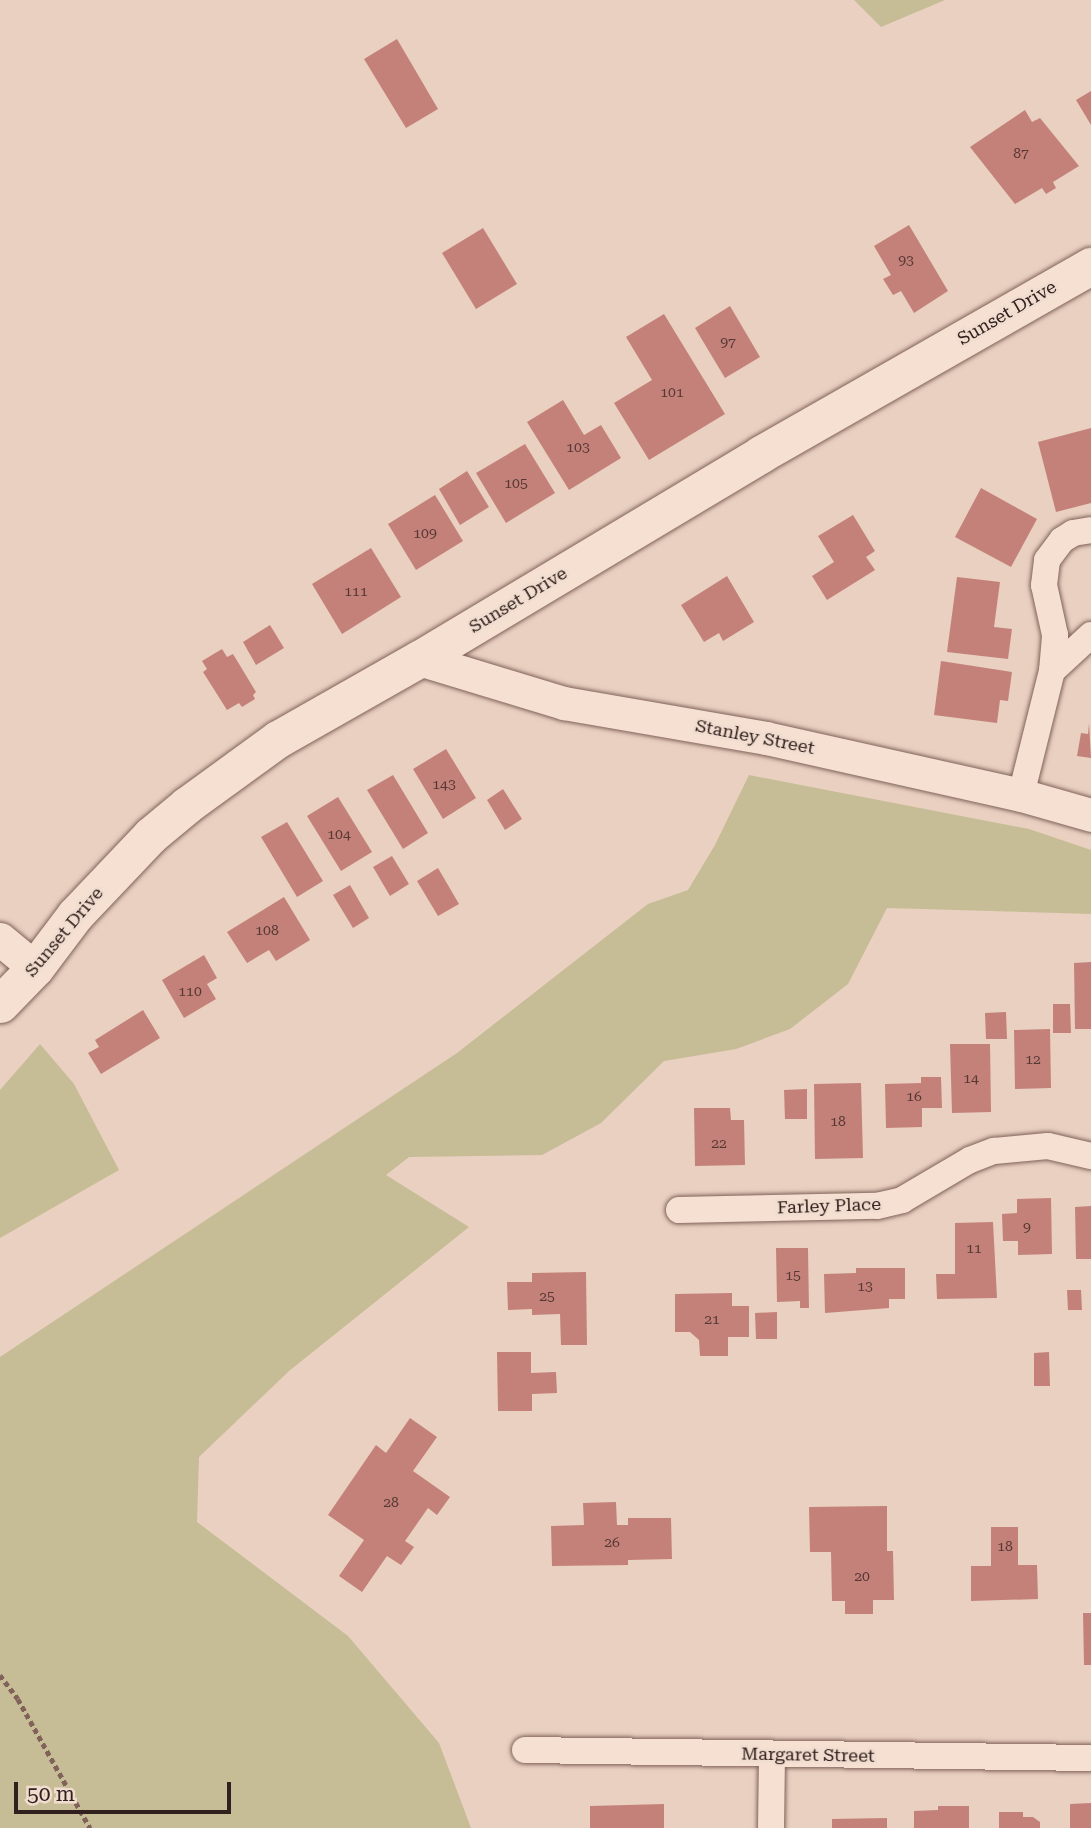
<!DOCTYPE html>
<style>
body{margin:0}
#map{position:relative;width:1091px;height:1828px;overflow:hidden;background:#e9d0c0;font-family:"Roboto Serif",serif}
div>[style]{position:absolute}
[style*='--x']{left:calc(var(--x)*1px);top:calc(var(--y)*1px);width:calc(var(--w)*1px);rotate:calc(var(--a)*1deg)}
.green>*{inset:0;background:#c6bc95}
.building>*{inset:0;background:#c48179}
.path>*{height:4.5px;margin-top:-2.25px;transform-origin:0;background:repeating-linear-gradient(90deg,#80625a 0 5px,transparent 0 8.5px)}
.roads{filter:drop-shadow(0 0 2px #80625a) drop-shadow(0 0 2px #80625a)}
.minor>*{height:26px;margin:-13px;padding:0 13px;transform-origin:13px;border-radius:13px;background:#f5e0d2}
.tertiary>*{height:33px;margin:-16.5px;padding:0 16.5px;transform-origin:16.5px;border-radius:16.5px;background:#f5e0d2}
.secondary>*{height:37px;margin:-18.5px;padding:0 18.5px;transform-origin:18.5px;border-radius:18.5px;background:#f5e0d2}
span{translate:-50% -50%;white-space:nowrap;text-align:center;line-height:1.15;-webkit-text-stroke:5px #f1ddcf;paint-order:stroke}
.number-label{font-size:14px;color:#563834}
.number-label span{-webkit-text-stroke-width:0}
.street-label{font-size:18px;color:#31201d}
.scale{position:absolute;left:14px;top:1782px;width:217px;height:32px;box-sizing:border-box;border:4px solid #31201d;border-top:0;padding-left:9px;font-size:21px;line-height:24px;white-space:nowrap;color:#31201d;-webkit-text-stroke:5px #f1ddcf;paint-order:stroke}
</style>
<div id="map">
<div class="green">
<i style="clip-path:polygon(854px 0,945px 0,881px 27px)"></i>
<i style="clip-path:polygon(749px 775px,1029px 829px,1091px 850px,1091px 914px,887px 908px,848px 984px,790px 1029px,736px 1049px,664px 1061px,601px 1123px,542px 1155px,409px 1157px,386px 1175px,469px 1227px,289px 1371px,199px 1457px,197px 1522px,348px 1636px,439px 1743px,471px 1828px,0 1828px,0 1357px,457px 1053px,648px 904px,688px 890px,715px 845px)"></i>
<i style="clip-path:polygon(40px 1044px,74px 1084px,119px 1170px,0 1238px,0 1090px)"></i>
</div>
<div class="building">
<i style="clip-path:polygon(397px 39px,438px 109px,406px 128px,364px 59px)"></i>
<i style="clip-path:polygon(1091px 91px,1091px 125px,1076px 100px)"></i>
<i style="clip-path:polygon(1025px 110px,1032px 122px,1040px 118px,1079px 166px,1053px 182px,1056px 188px,1046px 194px,1042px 188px,1015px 204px,970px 147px)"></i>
<i style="clip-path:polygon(909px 225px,948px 291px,914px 313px,901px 291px,893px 295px,883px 279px,891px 275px,874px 246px)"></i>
<i style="clip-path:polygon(483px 228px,517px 284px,476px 309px,442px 253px)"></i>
<i style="clip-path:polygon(730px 306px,760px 357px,725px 378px,695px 328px)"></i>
<i style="clip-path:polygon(664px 314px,725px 414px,649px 460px,614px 403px,652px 380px,626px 337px)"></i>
<i style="clip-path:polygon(563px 400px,584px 435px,601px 425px,621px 458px,569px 490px,527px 422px)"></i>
<i style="clip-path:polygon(1091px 428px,1091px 503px,1056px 512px,1038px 442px)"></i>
<i style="clip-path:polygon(525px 444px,555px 493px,506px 523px,476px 473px)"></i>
<i style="clip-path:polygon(467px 471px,489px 507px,460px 525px,439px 489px)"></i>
<i style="clip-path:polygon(981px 488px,1037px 519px,1011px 567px,955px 537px)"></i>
<i style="clip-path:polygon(435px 495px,463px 541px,416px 570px,388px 524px)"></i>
<i style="clip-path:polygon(853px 515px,875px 551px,866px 557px,875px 570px,827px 600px,812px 576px,834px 562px,818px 536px)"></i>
<i style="clip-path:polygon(371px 548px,401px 597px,342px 634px,312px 584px)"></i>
<i style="clip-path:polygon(727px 576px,754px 622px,723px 641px,719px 633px,704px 642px,681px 605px)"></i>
<i style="clip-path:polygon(957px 577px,1000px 582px,994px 627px,1012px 629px,1008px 659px,947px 652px)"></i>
<i style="clip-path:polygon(270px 625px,284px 648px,256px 665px,243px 642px)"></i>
<i style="clip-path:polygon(222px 649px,227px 657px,233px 654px,256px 692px,253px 695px,255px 699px,242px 707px,239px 703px,227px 710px,203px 672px,207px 669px,202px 661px)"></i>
<i style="clip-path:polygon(941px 661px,1012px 672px,1008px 701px,1000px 700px,997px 723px,934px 715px)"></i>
<i style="clip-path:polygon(1089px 723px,1091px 758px,1077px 756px,1081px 733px,1088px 734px)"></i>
<i style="clip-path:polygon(446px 749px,476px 798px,443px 819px,413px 769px)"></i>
<i style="clip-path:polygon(393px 775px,428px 833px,403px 849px,367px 790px)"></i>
<i style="clip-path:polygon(503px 789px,522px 819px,505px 830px,487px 800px)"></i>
<i style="clip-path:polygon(338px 797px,372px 852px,341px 871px,307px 816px)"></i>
<i style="clip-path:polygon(287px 822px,323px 881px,297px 897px,261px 837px)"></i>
<i style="clip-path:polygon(392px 856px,409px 884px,390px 896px,373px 867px)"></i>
<i style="clip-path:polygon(438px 868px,459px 904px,438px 916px,417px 881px)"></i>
<i style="clip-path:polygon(350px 885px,369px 918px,353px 928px,333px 895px)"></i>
<i style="clip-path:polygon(284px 897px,310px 940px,276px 961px,269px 950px,247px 963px,227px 932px)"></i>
<i style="clip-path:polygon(204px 955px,217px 978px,207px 984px,216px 999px,184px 1018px,162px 980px)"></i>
<i style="clip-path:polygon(1091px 962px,1091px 1029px,1075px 1029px,1074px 963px)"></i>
<i style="clip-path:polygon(1053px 1004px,1070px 1004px,1071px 1033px,1053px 1033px)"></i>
<i style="clip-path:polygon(143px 1010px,160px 1038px,101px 1074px,88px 1053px,99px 1047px,95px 1040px)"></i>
<i style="clip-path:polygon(1006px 1012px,1007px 1039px,986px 1039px,985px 1013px)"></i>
<i style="clip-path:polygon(1050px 1029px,1051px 1088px,1015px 1089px,1014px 1030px)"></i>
<i style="clip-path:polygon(950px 1044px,990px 1044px,991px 1112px,952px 1113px)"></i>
<i style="clip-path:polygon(921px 1077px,941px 1077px,942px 1108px,922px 1108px,922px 1127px,886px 1128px,885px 1084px,921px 1083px)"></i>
<i style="clip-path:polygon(861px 1083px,863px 1158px,815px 1159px,814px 1084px)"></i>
<i style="clip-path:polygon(807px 1089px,807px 1119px,785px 1119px,784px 1090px)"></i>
<i style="clip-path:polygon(694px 1108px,730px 1108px,731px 1120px,744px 1120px,745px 1165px,695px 1166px)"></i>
<i style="clip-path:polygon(1051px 1198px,1052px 1254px,1018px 1255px,1018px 1241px,1003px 1241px,1002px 1214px,1017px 1213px,1017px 1199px)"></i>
<i style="clip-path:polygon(1091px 1206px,1091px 1259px,1076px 1259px,1075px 1207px)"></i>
<i style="clip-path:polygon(993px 1222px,997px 1298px,937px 1299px,936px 1274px,955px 1274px,955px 1223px)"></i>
<i style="clip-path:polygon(776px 1248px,808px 1248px,809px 1308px,800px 1308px,800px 1301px,777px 1302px)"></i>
<i style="clip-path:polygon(856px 1268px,905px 1268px,905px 1299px,889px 1299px,889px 1308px,825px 1313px,824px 1274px,856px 1273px)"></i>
<i style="clip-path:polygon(586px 1272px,587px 1345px,561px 1345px,560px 1314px,532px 1315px,532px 1309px,508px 1310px,507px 1282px,532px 1282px,532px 1273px)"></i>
<i style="clip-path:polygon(1067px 1290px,1081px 1290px,1082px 1310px,1068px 1310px)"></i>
<i style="clip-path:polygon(732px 1293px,732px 1306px,749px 1306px,749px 1337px,728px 1337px,728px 1356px,700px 1356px,699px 1340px,690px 1332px,675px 1332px,675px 1294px)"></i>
<i style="clip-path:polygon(777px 1312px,777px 1339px,756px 1339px,755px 1313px)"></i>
<i style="clip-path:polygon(497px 1352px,531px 1352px,531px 1373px,556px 1372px,557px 1393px,532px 1394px,532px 1411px,498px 1411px)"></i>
<i style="clip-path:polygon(1049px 1352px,1050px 1386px,1034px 1386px,1034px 1353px)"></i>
<i style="clip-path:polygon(410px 1418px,437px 1437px,413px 1471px,450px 1497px,437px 1515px,428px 1508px,405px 1541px,414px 1547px,401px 1565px,387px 1556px,362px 1592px,339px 1576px,364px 1540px,328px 1515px,376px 1445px,386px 1453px)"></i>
<i style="clip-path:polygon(616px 1502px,617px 1525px,628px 1525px,628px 1518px,671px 1518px,672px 1559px,628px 1560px,628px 1565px,552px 1566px,551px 1526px,584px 1525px,583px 1503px)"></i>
<i style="clip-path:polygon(887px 1506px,887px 1551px,893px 1551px,894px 1600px,873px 1600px,873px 1614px,845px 1614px,845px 1601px,832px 1601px,831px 1552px,810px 1552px,809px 1507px)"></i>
<i style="clip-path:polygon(991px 1527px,1018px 1527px,1018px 1565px,1037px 1565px,1038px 1599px,971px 1601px,971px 1566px,991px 1566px)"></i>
<i style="clip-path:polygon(1083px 1613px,1091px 1613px,1091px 1665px,1084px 1665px)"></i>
<i style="clip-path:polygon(1091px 1803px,1091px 1828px,1070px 1828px,1070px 1804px)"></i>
<i style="clip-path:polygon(664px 1804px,664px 1828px,590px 1828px,590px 1806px)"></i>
<i style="clip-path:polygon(938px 1806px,969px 1806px,969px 1828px,914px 1828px,914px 1811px,938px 1810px)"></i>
<i style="clip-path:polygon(999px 1812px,1023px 1812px,1023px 1817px,1033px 1817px,1040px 1822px,1040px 1828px,999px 1828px)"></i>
<i style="clip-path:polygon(887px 1818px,887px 1828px,832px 1828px,832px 1819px)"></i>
</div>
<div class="path">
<i style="--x:0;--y:1675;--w:30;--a:53"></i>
<i style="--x:18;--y:1699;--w:148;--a:60.8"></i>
</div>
<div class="roads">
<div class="minor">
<i style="--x:1052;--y:671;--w:53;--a:-42.7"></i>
<i style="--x:1021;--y:795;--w:128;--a:-76"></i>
<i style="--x:1052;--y:671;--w:36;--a:-85"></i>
<i style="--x:1055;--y:635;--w:51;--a:-102.4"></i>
<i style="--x:1044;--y:585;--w:25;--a:-83"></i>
<i style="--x:1047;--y:560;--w:25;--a:-53"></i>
<i style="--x:1062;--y:540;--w:13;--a:-32"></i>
<i style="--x:1073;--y:533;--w:18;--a:-9"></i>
<i style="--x:679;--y:1210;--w:198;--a:-1.2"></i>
<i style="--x:877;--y:1206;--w:26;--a:-13"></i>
<i style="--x:902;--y:1200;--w:79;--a:-30.5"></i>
<i style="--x:970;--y:1160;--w:26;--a:-21"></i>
<i style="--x:994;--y:1151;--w:54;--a:-5.3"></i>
<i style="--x:1048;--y:1146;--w:44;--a:13.1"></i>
<i style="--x:525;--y:1750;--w:566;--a:0.81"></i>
<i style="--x:771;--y:1828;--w:73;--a:-89.2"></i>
</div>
<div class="tertiary">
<i style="--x:419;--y:659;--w:152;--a:16.9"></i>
<i style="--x:564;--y:703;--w:205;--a:9.8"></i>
<i style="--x:766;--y:738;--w:261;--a:12.6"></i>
<i style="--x:1021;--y:795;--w:73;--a:15.9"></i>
<i style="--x:0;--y:939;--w:45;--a:39.6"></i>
</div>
<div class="secondary">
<i style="--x:0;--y:1004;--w:50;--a:-45.8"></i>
<i style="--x:35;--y:968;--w:66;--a:-53"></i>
<i style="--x:75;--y:915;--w:110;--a:-46.5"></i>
<i style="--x:151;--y:835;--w:47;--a:-39.8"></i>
<i style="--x:187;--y:805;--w:112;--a:-36"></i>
<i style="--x:278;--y:739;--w:162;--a:-29.6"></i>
<i style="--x:419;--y:659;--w:399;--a:-30.9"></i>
<i style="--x:761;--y:454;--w:380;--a:-29.7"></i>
</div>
</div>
<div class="number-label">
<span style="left:1021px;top:153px">87</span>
<span style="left:906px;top:260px">93</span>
<span style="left:728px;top:342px">97</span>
<span style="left:672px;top:392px">101</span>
<span style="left:578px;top:447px">103</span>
<span style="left:516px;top:483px">105</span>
<span style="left:425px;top:533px">109</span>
<span style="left:356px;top:591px">111</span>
<span style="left:444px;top:784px">143</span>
<span style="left:339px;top:834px">104</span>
<span style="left:267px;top:930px">108</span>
<span style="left:190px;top:991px">110</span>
<span style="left:1033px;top:1059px">12</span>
<span style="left:971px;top:1078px">14</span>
<span style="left:914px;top:1096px">16</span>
<span style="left:838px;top:1121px">18</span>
<span style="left:719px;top:1143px">22</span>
<span style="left:1027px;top:1227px">9</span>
<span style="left:974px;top:1248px">11</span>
<span style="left:793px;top:1275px">15</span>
<span style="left:865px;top:1286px">13</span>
<span style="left:547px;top:1296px">25</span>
<span style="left:712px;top:1319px">21</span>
<span style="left:391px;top:1502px">28</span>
<span style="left:612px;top:1542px">26</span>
<span style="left:1005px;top:1546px">18</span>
<span style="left:862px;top:1576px">20</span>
</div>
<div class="street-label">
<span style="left:1007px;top:313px;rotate:-30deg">Sunset Drive</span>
<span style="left:518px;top:600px;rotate:-31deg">Sunset Drive</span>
<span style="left:755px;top:737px;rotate:11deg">Stanley Street</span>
<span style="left:64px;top:932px;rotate:-50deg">Sunset Drive</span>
<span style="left:829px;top:1206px;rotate:-2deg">Farley Place</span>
<span style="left:808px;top:1755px;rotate:1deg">Margaret Street</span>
</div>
<div class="scale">50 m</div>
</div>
